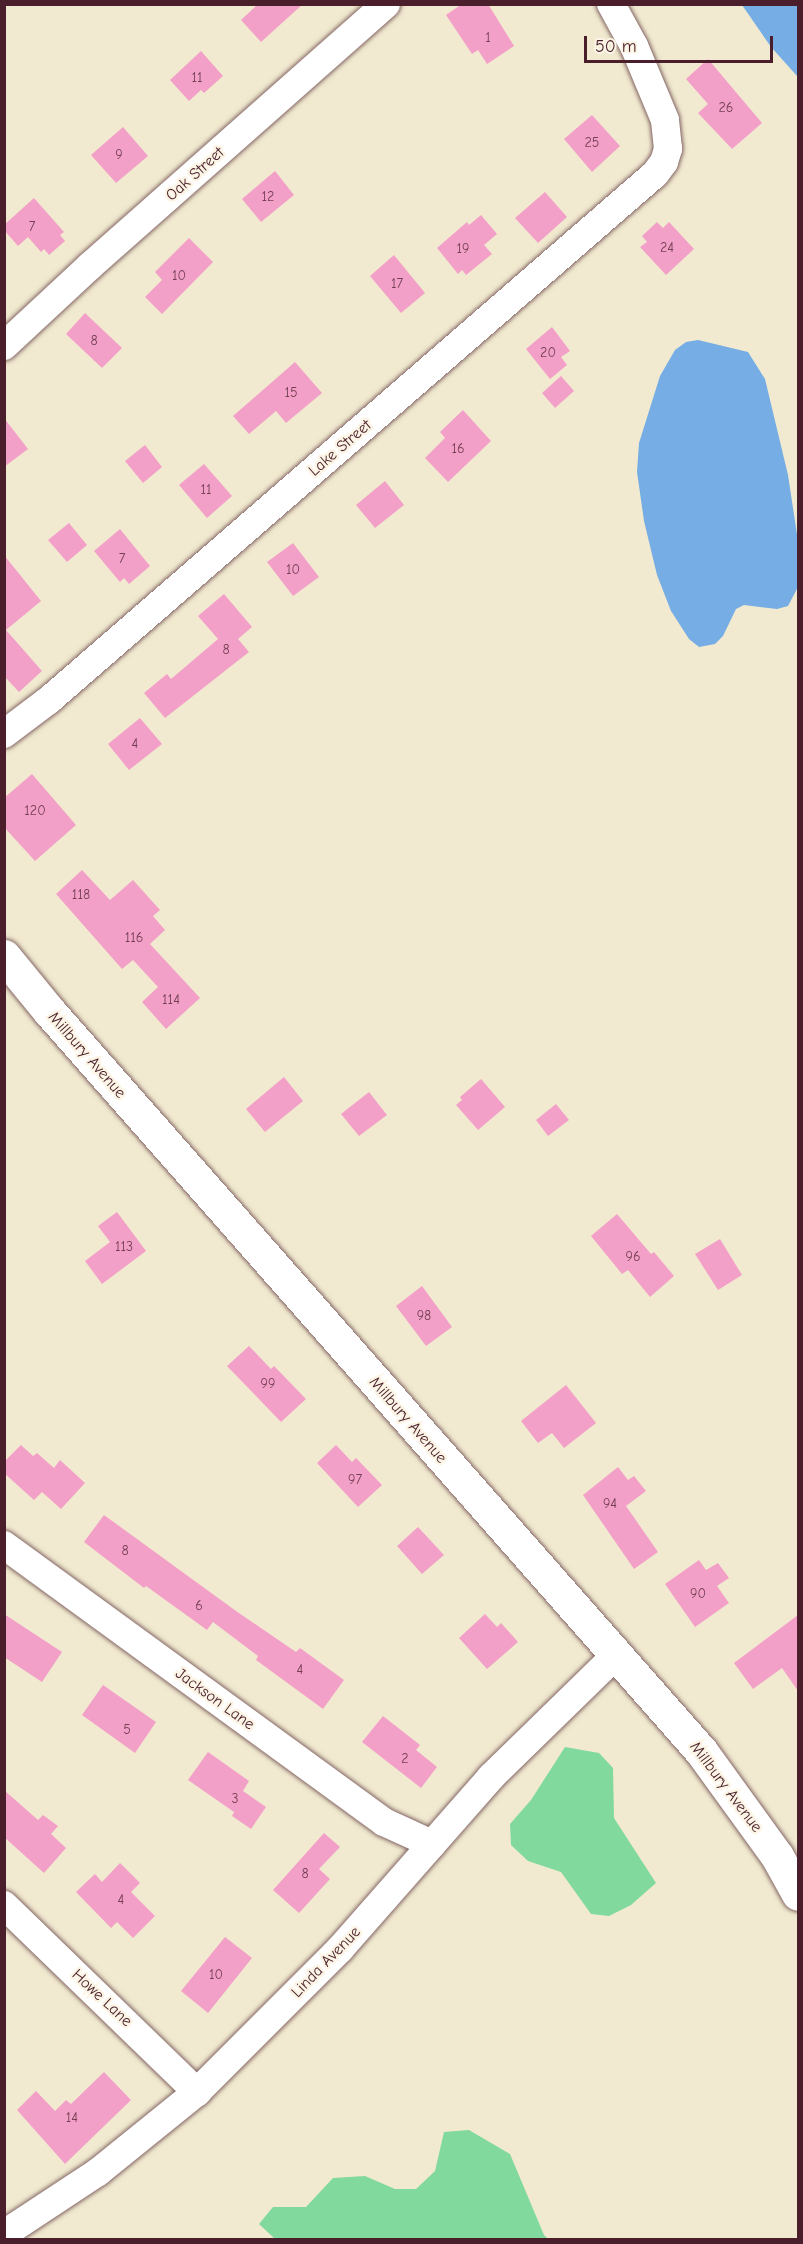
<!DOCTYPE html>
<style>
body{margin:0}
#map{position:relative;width:803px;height:2244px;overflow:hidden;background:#f1ead0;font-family:"Comic Neue",sans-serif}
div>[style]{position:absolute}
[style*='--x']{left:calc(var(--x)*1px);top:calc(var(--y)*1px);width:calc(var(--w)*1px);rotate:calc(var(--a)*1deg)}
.green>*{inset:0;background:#81d99e}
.water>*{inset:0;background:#75ade4}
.building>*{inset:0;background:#f3a0c8}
.roads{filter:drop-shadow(0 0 2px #846665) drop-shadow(0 0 2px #846665)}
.minor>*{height:28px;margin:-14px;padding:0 14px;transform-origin:14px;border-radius:14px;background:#fff}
.major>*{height:33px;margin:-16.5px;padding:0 16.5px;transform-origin:16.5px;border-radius:16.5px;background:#fff}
span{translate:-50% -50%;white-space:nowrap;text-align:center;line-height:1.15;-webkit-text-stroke:5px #fcf5e5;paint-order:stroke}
.number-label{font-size:14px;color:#743f52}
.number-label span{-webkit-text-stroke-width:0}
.street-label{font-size:16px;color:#4a1f2b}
.frame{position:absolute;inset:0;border:6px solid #4a1f2b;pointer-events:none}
.scale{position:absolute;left:584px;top:36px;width:189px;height:27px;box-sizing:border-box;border:3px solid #4a1f2b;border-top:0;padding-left:8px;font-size:18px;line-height:21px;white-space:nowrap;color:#4a1f2b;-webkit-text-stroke:4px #fcf5e5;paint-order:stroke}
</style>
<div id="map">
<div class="green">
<i style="clip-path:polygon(565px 1747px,599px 1753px,613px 1768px,614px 1818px,656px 1883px,631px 1905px,609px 1916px,591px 1914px,561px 1872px,528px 1861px,511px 1845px,510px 1824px,531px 1800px)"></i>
<i style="clip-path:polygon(469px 2130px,510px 2154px,544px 2235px,548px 2239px,275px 2239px,259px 2224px,273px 2207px,306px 2207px,333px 2178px,365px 2176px,395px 2189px,416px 2189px,435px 2171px,444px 2132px)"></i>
</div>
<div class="water">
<i style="clip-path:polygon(742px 5px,798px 5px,798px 77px,771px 47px)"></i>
<i style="clip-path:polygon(698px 340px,748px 352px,765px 379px,788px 475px,798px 541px,798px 587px,788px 606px,777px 609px,744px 605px,736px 609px,723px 636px,715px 644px,699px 647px,689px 639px,671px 611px,657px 575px,644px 521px,637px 472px,639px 443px,660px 376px,675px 350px,686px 342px)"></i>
</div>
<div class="building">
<i style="clip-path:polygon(258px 4px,303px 4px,261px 42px,241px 20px)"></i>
<i style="clip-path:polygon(462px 4px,488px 4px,514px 46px,487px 64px,478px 50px,472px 54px,446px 15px)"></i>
<i style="clip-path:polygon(201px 51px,223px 76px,204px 93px,201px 90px,189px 101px,170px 80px)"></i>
<i style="clip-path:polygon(708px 59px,762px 123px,732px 149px,698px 113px,708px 104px,686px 79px)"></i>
<i style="clip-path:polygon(592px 115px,620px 146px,592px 172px,564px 139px)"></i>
<i style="clip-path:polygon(123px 127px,148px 156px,116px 183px,91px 155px)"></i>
<i style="clip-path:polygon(275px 171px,294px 195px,261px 222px,242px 199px)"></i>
<i style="clip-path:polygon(545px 192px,567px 217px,538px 243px,515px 218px)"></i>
<i style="clip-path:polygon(34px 198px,64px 232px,60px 235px,65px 241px,49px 255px,44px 249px,41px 252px,28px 237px,18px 246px,4px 230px,4px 225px)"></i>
<i style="clip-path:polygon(481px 215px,497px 234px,484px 245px,492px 254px,466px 275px,462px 270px,458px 274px,437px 248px,467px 222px,469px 225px)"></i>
<i style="clip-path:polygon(657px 222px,663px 228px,669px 222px,694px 249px,666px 275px,640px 247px,647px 242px,642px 236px)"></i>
<i style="clip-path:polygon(189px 238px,213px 262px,162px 314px,145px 297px,162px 280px,155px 272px)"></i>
<i style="clip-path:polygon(394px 255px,425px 293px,401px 313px,370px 276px)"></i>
<i style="clip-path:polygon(85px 313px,122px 348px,102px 368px,66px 334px)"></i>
<i style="clip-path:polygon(552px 327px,570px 351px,561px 357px,567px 365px,550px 379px,526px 349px)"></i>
<i style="clip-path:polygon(295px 362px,322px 393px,286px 423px,276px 411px,249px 434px,233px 416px)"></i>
<i style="clip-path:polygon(561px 376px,574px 391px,555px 408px,542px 393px)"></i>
<i style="clip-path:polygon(463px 410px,491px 441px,448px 482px,425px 458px,445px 438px,440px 432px)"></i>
<i style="clip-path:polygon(4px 418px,28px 449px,4px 467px)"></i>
<i style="clip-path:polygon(145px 445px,162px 467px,143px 483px,125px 461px)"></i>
<i style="clip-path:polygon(204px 464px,232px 496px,207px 518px,179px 485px)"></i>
<i style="clip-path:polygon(385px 481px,404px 505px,375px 528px,356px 505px)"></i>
<i style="clip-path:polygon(69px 523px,87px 545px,67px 562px,48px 540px)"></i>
<i style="clip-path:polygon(120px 529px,150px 566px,129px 584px,124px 578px,120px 582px,94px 551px)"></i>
<i style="clip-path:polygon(293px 543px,319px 577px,293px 596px,267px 562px)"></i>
<i style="clip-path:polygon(4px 555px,41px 601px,6px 630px,42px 671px,19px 692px,4px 676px)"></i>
<i style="clip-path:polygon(224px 594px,252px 627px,238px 639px,249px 652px,165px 718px,144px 693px,167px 674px,171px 679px,218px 639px,198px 616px)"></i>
<i style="clip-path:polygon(140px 718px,162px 744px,129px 770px,108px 744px)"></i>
<i style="clip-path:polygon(32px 774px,76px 825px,35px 861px,4px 827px,4px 798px)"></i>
<i style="clip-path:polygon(82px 870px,110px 900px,133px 880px,160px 910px,153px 916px,165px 930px,150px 944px,200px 998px,166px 1029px,142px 1002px,158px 987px,133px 960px,122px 969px,56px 894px)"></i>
<i style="clip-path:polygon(284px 1077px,303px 1101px,265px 1132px,246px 1109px)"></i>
<i style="clip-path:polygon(481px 1079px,505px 1107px,478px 1130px,456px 1105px,462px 1100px,460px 1097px)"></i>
<i style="clip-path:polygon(369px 1092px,387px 1115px,359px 1136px,341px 1114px)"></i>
<i style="clip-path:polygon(556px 1104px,569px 1120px,548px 1136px,536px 1120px)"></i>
<i style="clip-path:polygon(117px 1212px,146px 1251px,102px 1284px,85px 1261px,110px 1242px,98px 1226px)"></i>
<i style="clip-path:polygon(617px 1214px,651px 1254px,654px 1252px,674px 1276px,650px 1297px,628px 1270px,622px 1274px,591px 1236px)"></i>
<i style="clip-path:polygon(720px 1239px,742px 1275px,718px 1290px,695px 1254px)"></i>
<i style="clip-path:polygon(422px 1286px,452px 1327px,426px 1346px,396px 1306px)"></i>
<i style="clip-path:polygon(249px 1346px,271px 1369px,274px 1366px,306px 1399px,281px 1422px,227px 1366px)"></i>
<i style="clip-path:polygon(566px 1385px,596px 1423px,564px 1448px,552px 1433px,538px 1443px,521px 1421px)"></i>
<i style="clip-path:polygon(21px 1445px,33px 1456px,37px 1453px,54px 1468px,60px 1460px,85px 1483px,61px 1509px,42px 1492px,34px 1500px,4px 1473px,4px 1462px)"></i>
<i style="clip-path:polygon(336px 1445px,352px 1462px,356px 1458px,382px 1485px,358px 1507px,317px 1463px)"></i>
<i style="clip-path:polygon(618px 1467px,628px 1480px,634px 1476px,646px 1491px,626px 1506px,658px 1552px,634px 1569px,583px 1495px)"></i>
<i style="clip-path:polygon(104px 1515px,236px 1611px,296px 1652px,300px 1648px,344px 1680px,323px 1709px,256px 1660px,258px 1656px,213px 1622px,207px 1630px,146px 1586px,144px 1588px,84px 1542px)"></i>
<i style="clip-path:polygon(418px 1527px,444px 1555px,422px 1574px,397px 1546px)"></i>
<i style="clip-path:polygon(699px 1560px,706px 1570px,718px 1563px,729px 1578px,717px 1586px,729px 1603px,695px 1627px,665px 1584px)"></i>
<i style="clip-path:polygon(4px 1614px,62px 1652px,42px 1682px,4px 1657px)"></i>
<i style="clip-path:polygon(485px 1614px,497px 1627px,501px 1623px,518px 1642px,487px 1669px,459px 1638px)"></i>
<i style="clip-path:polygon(798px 1615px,798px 1691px,782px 1668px,753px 1689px,734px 1663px)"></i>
<i style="clip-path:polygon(103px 1685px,156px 1722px,135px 1753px,82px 1715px)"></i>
<i style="clip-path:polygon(383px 1716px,420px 1745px,416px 1750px,437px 1767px,421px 1788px,362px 1742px)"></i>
<i style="clip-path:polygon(208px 1752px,249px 1781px,243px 1791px,266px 1807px,251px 1829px,232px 1816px,234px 1812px,188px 1780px)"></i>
<i style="clip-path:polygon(4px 1790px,38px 1820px,43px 1815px,58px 1826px,51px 1834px,66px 1848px,44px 1873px,4px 1837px)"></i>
<i style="clip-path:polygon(324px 1833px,340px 1847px,319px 1869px,330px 1879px,299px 1913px,273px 1890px)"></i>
<i style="clip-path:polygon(120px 1863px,140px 1883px,131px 1892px,155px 1916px,133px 1938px,117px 1922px,111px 1928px,76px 1892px,95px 1874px,102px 1882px)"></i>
<i style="clip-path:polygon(225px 1937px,252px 1958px,208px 2013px,181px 1991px)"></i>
<i style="clip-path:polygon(104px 2072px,131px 2100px,65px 2164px,17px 2110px,36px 2091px,55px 2111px,66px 2100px,71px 2104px)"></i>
</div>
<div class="roads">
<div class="minor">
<i style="--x:4;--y:346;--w:117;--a:-42.9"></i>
<i style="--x:90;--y:266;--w:395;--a:-41.5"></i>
<i style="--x:4;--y:734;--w:56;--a:-37.1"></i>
<i style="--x:49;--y:700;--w:802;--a:-40.96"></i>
<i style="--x:655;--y:174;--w:15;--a:-53"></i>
<i style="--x:664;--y:162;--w:14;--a:-73"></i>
<i style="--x:668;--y:149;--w:29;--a:-96"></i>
<i style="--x:665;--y:120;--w:80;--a:-112.7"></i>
<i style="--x:634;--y:46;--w:48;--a:-118.7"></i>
<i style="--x:4;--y:1545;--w:470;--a:36.1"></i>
<i style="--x:384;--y:1822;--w:53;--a:24.6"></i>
<i style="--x:4;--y:1905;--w:269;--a:44.1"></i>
<i style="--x:4;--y:2234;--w:113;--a:-33.4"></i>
<i style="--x:98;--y:2172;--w:127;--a:-38.9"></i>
<i style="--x:197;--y:2092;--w:202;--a:-45"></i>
<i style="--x:340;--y:1949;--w:229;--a:-48.7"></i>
<i style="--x:491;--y:1777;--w:175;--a:-44.3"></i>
</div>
<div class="major">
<i style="--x:4;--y:956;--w:71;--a:50.7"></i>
<i style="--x:49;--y:1011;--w:986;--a:48.62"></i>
<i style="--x:701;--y:1751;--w:130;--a:54.1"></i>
<i style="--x:777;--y:1856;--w:43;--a:61.1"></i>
</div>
</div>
<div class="number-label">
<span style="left:488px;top:38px">1</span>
<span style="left:197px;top:78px">11</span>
<span style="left:726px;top:108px">26</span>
<span style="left:592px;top:143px">25</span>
<span style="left:119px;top:155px">9</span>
<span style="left:268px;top:197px">12</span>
<span style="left:32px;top:227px">7</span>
<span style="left:667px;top:248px">24</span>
<span style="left:463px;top:249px">19</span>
<span style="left:179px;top:276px">10</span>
<span style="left:397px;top:284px">17</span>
<span style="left:94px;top:341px">8</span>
<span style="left:548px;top:353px">20</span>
<span style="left:291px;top:393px">15</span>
<span style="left:458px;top:449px">16</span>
<span style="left:206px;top:490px">11</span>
<span style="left:122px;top:559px">7</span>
<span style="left:293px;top:570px">10</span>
<span style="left:226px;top:650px">8</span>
<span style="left:135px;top:744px">4</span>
<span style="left:35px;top:811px">120</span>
<span style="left:81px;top:895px">118</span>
<span style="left:134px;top:938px">116</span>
<span style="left:171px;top:1000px">114</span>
<span style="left:124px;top:1247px">113</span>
<span style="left:633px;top:1257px">96</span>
<span style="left:424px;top:1316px">98</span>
<span style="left:268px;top:1384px">99</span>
<span style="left:355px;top:1480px">97</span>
<span style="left:610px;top:1504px">94</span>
<span style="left:125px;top:1551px">8</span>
<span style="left:698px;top:1594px">90</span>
<span style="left:199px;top:1606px">6</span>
<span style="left:300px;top:1670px">4</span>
<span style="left:127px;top:1730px">5</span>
<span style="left:405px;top:1759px">2</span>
<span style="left:235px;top:1799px">3</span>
<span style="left:305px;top:1874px">8</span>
<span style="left:121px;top:1900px">4</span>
<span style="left:216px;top:1975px">10</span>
<span style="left:72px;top:2118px">14</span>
</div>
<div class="street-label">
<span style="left:195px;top:174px;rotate:-42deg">Oak Street</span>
<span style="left:340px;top:448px;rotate:-41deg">Lake Street</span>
<span style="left:87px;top:1055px;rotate:49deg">Millbury Avenue</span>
<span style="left:408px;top:1420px;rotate:49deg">Millbury Avenue</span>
<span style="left:215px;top:1699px;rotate:36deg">Jackson Lane</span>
<span style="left:726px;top:1787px;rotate:53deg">Millbury Avenue</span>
<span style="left:326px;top:1962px;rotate:-46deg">Linda Avenue</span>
<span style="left:102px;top:1998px;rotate:43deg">Howe Lane</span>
</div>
<div class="frame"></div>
<div class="scale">50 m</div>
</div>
